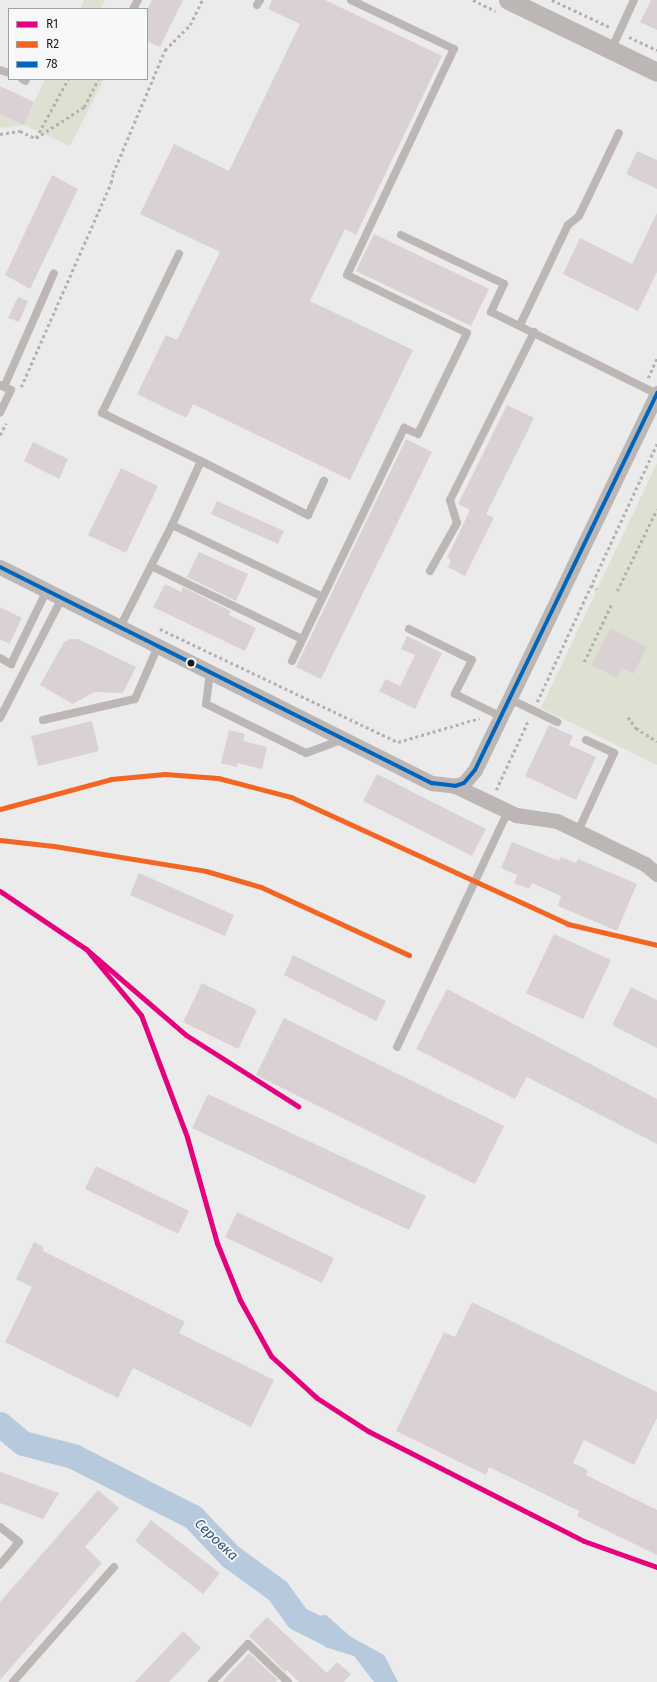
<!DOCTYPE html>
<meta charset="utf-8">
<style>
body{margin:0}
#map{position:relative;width:657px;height:1682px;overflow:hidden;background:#ebebeb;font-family:"Fira Sans",sans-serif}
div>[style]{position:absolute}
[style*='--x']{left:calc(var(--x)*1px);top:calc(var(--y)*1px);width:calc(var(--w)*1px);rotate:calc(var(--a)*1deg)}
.green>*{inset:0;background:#dee0d2}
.water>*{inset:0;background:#b6c9dd}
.river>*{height:25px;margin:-12.5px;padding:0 12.5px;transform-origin:12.5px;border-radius:12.5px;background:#b6c9dd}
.building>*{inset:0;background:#dad1d5}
.path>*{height:2.5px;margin-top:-1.25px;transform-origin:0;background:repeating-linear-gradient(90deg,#b4b1b0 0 3px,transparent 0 6px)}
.service>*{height:8px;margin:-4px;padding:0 4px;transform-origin:4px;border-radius:4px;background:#bcb7b5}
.minor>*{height:15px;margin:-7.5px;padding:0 7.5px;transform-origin:7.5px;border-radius:7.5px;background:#bcb7b5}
.tertiary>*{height:19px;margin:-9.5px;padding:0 9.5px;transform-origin:9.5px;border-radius:9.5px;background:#bcb7b5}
.bus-1>*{height:4px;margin:-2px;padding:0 2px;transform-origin:2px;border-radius:2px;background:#0065bd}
.rail-1>*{height:5px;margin:-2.5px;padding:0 2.5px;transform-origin:2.5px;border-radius:2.5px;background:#e5007d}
.rail-2>*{height:5px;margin:-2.5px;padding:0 2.5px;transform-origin:2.5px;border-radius:2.5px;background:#f26522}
.dots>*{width:11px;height:11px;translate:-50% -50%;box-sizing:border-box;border:2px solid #f7f8f9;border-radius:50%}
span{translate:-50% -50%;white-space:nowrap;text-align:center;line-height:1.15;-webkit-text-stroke:3.5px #f7f8f9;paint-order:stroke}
.water-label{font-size:14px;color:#2f557e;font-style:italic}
.legend{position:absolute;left:8px;top:8px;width:140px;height:72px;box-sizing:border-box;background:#f7f8f9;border:1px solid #9fa0a0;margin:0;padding:5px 7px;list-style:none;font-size:12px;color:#1b1b1b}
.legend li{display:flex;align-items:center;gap:8px;height:20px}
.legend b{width:20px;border:1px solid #9fa0a0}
</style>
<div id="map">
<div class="green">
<i style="clip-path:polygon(84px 0,105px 0,100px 9px,80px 9px)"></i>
<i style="clip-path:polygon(45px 79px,104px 79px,70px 146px,24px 125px,0 128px,0 114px,33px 105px)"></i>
<i style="clip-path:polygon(657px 463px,657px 765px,541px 708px)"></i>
</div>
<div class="water">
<i style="clip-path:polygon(326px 1615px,351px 1637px,384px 1655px,398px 1682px,374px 1682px,354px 1656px,325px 1647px,297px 1618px)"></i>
</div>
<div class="river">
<i style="--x:0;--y:1424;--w:30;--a:40"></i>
<i style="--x:23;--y:1443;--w:52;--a:14.6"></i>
<i style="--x:73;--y:1456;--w:135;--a:26.9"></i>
<i style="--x:193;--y:1517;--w:54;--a:46.5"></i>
<i style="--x:230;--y:1556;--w:58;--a:35.9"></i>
<i style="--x:277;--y:1590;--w:34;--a:54"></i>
<i style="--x:297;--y:1618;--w:34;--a:26"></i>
</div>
<div class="building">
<i style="clip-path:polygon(152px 0,183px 0,160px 47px,147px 41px,147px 10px)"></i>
<i style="clip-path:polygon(272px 0,325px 0,442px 56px,356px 235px,345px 229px,310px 301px,413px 350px,350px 480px,193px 404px,186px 418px,137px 394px,166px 335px,177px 340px,220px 252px,140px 214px,174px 144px,229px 171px,300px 24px,268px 9px)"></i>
<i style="clip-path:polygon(651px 0,657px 0,657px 30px,640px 22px)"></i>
<i style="clip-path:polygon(0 86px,34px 102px,24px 125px,0 114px)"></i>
<i style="clip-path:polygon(637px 151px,657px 160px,657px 189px,626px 174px)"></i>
<i style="clip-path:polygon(52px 175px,78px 189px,30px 289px,5px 275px)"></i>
<i style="clip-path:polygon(657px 213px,657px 272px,638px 311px,563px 274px,580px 238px,632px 264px)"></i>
<i style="clip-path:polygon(374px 234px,489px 289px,471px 326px,356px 271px)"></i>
<i style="clip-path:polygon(18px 297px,28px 301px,19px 322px,8px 318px)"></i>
<i style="clip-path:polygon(507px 405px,534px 418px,486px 514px,494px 518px,465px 576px,448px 567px,451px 560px,447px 558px,470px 510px,458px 504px)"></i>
<i style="clip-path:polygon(406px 439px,432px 452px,321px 679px,296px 667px)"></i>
<i style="clip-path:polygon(33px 442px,68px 459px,59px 479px,24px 461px)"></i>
<i style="clip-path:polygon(121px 468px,158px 486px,126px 553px,88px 535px)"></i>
<i style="clip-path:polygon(217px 501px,284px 531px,278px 544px,211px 514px)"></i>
<i style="clip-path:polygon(199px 552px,248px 574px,236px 601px,187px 577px)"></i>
<i style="clip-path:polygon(165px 584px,181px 592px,183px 587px,231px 611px,229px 615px,256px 628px,245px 651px,153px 607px)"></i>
<i style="clip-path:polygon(0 607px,22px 618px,9px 644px,0 639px)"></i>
<i style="clip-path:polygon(610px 628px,647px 647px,633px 674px,622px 668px,617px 678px,591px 665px)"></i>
<i style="clip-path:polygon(407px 636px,442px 653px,415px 709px,379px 691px,386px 679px,400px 686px,415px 655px,401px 649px)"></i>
<i style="clip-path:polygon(71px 639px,78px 639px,136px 667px,123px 693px,94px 692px,73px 704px,40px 685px,64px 642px)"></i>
<i style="clip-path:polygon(92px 721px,99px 751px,38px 766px,31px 736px)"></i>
<i style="clip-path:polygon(549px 725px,573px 736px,569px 745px,596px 757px,576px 800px,525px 776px)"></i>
<i style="clip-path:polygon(229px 730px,245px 734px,243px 741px,267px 747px,262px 769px,237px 763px,237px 767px,221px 763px)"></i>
<i style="clip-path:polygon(377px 774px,486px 829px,472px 856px,363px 801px)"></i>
<i style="clip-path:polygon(512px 842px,559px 861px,561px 857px,576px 863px,578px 859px,637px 884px,617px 931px,558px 906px,561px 896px,532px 883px,529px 889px,514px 883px,517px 875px,501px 868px)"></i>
<i style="clip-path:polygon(139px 873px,234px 915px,225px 936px,130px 895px)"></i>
<i style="clip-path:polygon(554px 934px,611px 960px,583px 1019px,526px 993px)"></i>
<i style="clip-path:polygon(293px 955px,386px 1001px,376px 1021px,284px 975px)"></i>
<i style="clip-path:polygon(202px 983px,257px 1010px,238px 1049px,183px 1022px)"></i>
<i style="clip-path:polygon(631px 987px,657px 1000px,657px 1048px,612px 1025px)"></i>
<i style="clip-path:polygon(447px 989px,657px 1099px,657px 1144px,527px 1077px,515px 1099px,416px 1049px)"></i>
<i style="clip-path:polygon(284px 1018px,504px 1126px,475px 1184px,256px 1075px)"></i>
<i style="clip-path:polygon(208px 1094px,426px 1196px,409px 1230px,192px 1128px)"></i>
<i style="clip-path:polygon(96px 1166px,189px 1211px,178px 1234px,85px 1189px)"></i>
<i style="clip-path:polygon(237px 1212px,334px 1258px,322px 1283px,225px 1237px)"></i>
<i style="clip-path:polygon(34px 1242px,44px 1247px,43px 1251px,185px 1322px,179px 1333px,274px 1380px,251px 1427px,133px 1368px,118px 1398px,5px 1342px,32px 1287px,16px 1279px)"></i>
<i style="clip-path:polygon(472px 1302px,657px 1392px,657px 1418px,634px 1465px,584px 1440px,573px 1463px,588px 1470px,586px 1475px,657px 1510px,657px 1555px,577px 1516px,579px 1511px,489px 1467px,486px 1475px,396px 1431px,444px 1332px,455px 1337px)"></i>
<i style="clip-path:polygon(0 1472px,59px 1493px,43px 1519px,0 1503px)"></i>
<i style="clip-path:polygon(98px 1490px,119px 1508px,85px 1547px,102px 1563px,0 1680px,0 1602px)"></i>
<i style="clip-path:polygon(151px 1520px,220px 1573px,203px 1594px,135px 1541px)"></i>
<i style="clip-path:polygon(267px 1617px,327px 1673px,337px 1662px,351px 1674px,344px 1682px,299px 1682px,287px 1670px,285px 1672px,249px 1636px)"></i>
<i style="clip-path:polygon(183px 1631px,201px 1648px,169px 1682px,135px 1682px)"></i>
<i style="clip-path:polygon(249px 1653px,278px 1680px,276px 1682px,222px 1682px)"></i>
</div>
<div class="path">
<i style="--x:473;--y:0;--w:25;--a:26"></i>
<i style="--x:552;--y:0;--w:64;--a:25"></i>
<i style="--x:629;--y:37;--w:31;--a:25"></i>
<i style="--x:0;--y:134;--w:20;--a:-9"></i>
<i style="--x:20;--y:131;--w:17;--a:25"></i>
<i style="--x:36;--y:138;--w:57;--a:-32.9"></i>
<i style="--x:84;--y:107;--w:31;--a:-63"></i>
<i style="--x:36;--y:138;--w:67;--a:-61.5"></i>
<i style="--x:648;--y:378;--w:22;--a:-66"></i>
<i style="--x:21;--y:387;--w:223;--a:-66.2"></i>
<i style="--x:111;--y:183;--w:10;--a:-79"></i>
<i style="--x:113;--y:173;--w:134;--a:-67.1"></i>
<i style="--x:165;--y:50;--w:35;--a:-45"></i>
<i style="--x:190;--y:25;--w:28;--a:-64"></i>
<i style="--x:0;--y:435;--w:13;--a:-63"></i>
<i style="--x:591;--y:585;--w:7;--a:34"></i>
<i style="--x:617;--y:591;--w:91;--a:-64"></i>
<i style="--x:160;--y:629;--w:263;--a:25.4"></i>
<i style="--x:398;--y:742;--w:85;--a:-16.3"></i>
<i style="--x:584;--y:662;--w:65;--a:-64.6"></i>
<i style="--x:537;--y:702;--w:285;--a:-65.1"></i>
<i style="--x:628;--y:717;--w:14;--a:54"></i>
<i style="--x:636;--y:728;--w:25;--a:32"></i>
<i style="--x:496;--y:790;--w:78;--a:-65.1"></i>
</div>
<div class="service">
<i style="--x:257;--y:5;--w:6;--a:-59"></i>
<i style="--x:133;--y:9;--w:10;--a:-61"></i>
<i style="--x:611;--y:50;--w:55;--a:-65.3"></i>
<i style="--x:0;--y:70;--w:9;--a:18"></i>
<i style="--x:22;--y:79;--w:4;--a:27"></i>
<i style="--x:401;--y:235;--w:114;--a:25.4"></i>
<i style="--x:504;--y:284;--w:31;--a:115"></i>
<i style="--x:491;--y:312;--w:185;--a:26.3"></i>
<i style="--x:520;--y:325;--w:111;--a:-64.4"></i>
<i style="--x:568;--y:225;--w:14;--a:-39"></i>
<i style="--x:579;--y:216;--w:92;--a:-64.3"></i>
<i style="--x:0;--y:385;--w:12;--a:24"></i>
<i style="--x:11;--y:390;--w:25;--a:116"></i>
<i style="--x:4;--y:387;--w:124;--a:-66.3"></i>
<i style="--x:201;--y:461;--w:120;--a:26.8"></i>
<i style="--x:308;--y:515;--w:38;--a:-65"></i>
<i style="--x:172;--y:525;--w:70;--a:-65.6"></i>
<i style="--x:201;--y:461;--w:110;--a:-154.1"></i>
<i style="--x:102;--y:413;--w:177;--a:-64.2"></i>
<i style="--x:151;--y:566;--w:46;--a:-62.9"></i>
<i style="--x:172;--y:525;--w:167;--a:25.5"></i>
<i style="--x:430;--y:571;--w:55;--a:-60.6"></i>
<i style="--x:457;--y:523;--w:24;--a:-107"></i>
<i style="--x:450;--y:500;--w:188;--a:-63.4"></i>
<i style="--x:120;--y:627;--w:68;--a:-63.1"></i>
<i style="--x:151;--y:566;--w:168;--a:25.8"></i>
<i style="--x:409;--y:629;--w:70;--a:26.2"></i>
<i style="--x:472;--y:660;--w:38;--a:117"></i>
<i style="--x:455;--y:694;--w:50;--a:26.1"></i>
<i style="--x:0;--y:658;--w:13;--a:29"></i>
<i style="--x:11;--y:664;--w:82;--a:-64.1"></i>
<i style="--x:292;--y:661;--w:259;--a:-64.3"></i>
<i style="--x:404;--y:428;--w:15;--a:23"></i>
<i style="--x:418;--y:434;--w:112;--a:-64.1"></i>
<i style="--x:467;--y:333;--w:133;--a:-154.2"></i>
<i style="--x:347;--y:275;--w:250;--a:-64.7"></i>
<i style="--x:454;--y:49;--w:114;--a:-154.6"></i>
<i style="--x:210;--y:672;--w:32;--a:97"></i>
<i style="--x:206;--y:704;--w:111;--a:26.1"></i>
<i style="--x:306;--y:753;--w:40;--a:-20.2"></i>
<i style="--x:508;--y:698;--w:55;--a:26.1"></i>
<i style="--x:0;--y:718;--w:135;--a:-62.7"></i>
<i style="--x:43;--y:720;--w:94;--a:-12.9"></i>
<i style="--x:135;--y:699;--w:58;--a:-66.5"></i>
<i style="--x:578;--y:831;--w:86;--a:-65.2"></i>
<i style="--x:614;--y:753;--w:31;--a:-155"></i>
<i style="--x:397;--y:1047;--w:261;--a:-64.8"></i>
<i style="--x:0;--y:1527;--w:24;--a:38"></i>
<i style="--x:19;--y:1542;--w:30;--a:130"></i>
<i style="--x:13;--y:1682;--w:153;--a:-48.7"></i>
<i style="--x:212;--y:1682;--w:52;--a:-46.5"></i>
<i style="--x:248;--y:1644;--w:55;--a:43.5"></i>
</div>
<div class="minor">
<i style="--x:0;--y:567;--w:483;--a:26.6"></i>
<i style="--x:432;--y:783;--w:23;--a:7"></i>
<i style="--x:455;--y:786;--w:9;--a:-18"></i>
<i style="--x:464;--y:783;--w:17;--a:-50"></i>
<i style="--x:475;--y:770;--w:419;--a:-64.2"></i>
<i style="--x:455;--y:786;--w:68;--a:25.4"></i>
<i style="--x:516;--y:815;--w:41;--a:8.3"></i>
<i style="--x:557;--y:821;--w:98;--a:26"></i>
<i style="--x:645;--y:864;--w:16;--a:40"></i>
</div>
<div class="tertiary">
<i style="--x:508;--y:0;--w:165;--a:25.8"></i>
</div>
<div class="bus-1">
<i style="--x:0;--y:567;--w:483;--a:26.6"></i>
<i style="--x:432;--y:783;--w:23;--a:7"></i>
<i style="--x:455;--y:786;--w:9;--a:-18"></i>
<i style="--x:464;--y:783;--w:17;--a:-50"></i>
<i style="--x:475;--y:770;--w:419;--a:-64.2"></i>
</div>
<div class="rail-1">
<i style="--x:0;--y:891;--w:104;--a:34"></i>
<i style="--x:86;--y:949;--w:132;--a:40.7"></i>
<i style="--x:186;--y:1035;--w:133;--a:32.4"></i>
<i style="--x:86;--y:949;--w:86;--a:50.2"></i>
<i style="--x:141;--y:1015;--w:130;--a:69.3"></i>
<i style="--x:187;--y:1137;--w:110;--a:74.2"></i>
<i style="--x:217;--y:1243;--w:61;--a:68"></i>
<i style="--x:240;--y:1300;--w:64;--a:61"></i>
<i style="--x:271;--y:1356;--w:62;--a:42.4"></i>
<i style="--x:317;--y:1398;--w:61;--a:32.9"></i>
<i style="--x:368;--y:1431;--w:242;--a:27"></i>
<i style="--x:584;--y:1541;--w:77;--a:19.6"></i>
</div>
<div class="rail-2">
<i style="--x:0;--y:809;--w:115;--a:-15.1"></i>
<i style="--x:111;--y:779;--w:54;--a:-5.3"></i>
<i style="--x:165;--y:774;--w:53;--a:4.3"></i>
<i style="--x:218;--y:778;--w:75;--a:14.6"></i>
<i style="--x:291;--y:797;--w:305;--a:24.6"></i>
<i style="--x:568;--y:924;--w:91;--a:13.3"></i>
<i style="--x:0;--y:840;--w:54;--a:6.3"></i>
<i style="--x:54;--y:846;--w:154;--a:9.3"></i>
<i style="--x:206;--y:871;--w:57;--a:16.2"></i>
<i style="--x:261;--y:887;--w:163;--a:24.7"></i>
</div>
<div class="dots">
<i style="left:191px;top:663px;background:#1b1b1b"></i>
</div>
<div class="water-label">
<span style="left:216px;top:1540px;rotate:43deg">Серовка</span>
</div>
<ul class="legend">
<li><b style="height:5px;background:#e5007d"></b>R1</li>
<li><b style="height:5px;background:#f26522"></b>R2</li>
<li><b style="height:5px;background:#0065bd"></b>78</li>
</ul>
</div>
